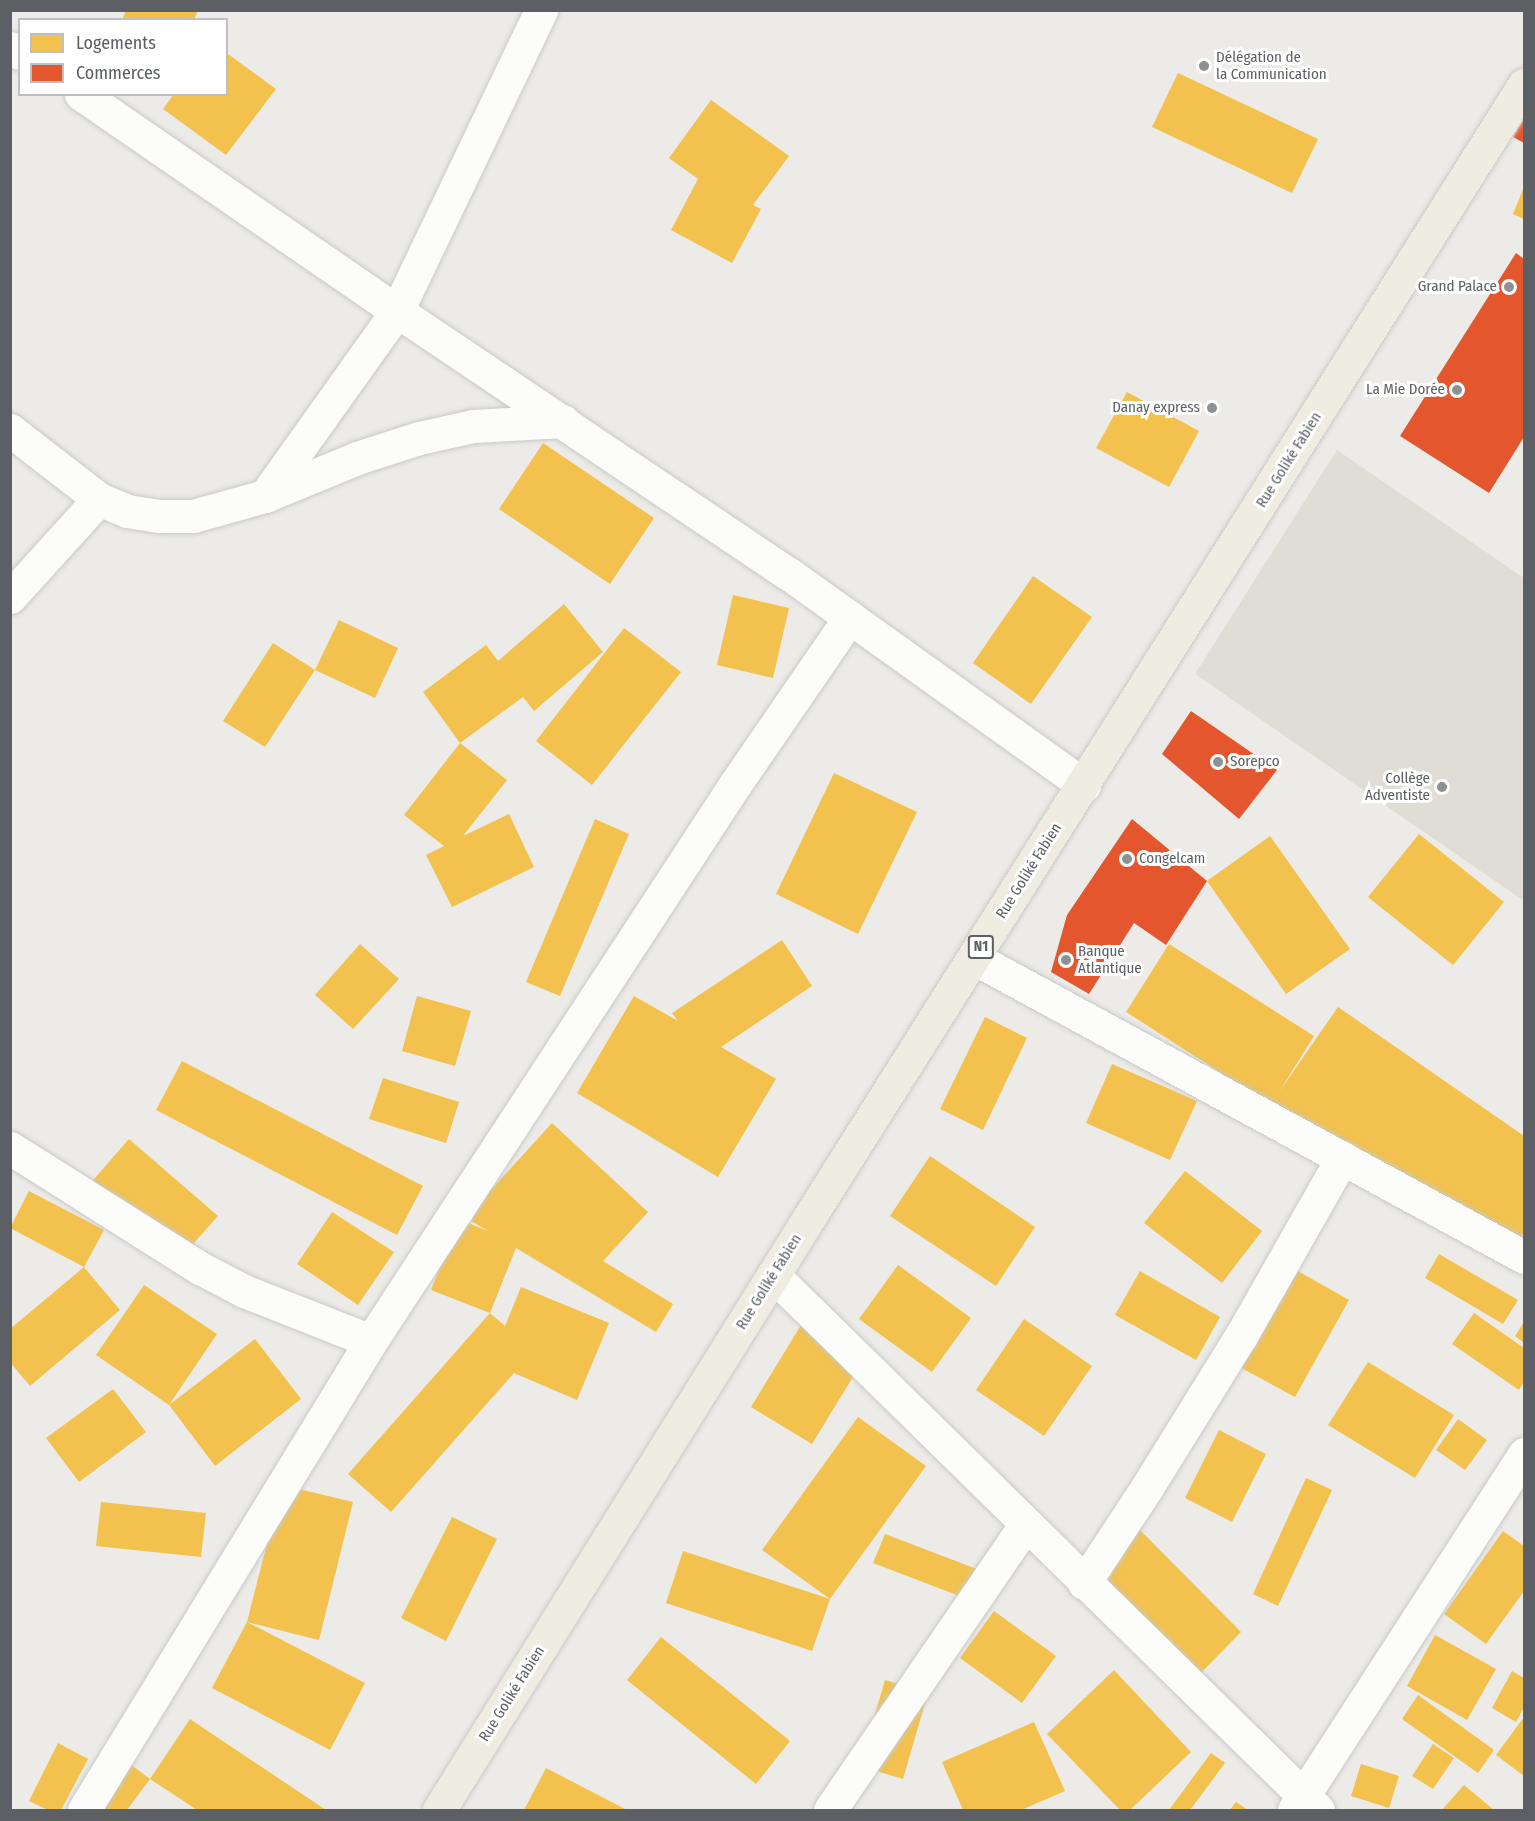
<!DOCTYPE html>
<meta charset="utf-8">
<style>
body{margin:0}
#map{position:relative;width:1535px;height:1821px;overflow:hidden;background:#ecebe7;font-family:"Fira Sans Condensed",sans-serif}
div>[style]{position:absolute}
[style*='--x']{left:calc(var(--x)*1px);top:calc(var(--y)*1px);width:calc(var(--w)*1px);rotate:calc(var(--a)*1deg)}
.education>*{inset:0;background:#e0ddd6}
.homes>*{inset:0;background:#f2c14e}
.shops>*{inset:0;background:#e4572e}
.roads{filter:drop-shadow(0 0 2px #c9c9c9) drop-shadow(0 0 2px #c9c9c9)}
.minor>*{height:33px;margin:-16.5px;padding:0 16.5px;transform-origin:16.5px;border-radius:16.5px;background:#fcfcfb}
.highway>*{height:33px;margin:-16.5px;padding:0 16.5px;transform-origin:16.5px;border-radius:16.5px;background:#efece1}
.dots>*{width:16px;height:16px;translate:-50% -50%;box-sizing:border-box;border:3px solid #fff;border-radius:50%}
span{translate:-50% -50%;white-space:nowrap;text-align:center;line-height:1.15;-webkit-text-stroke:6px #fff;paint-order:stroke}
.shield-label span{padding:2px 4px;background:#fff;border:2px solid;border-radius:4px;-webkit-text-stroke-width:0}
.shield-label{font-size:14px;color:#5c6065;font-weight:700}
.poi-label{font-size:15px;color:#5c6065}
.left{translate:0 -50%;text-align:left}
.right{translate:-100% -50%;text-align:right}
.street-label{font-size:15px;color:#5c6065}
.frame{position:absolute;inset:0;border:12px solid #5c6065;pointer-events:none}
.legend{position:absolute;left:18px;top:18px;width:210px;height:78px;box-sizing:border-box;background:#fff;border:2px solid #bebfc1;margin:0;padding:8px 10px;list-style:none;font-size:18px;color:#5c6065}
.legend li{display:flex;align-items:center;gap:12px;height:30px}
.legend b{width:30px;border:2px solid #bebfc1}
</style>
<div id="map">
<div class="education">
<i style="clip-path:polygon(1337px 450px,1524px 578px,1524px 901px,1195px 674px)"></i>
</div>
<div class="homes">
<i style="clip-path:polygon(126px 10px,198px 10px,194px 20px,122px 20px)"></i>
<i style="clip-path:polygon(228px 54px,276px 89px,226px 155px,163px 109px,174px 94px,226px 94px)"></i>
<i style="clip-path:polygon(1178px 73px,1318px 139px,1292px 193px,1152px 127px)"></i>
<i style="clip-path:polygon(711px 100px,789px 156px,753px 205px,761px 209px,732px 263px,671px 230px,698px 179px,669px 158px)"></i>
<i style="clip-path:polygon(1524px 187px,1524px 219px,1513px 214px)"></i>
<i style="clip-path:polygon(1127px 392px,1199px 431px,1169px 487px,1096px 448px)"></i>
<i style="clip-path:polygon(543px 443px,654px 518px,610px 584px,499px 509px)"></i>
<i style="clip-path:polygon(1033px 576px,1092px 617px,1031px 704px,973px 663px)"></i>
<i style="clip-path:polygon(733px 595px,789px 608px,773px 678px,717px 665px)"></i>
<i style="clip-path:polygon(564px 604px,603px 652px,534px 711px,523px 697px,460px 743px,423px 692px,486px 645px,498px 661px)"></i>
<i style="clip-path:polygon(339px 620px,398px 648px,375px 698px,315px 670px)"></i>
<i style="clip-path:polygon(624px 628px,681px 672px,592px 785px,536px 741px)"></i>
<i style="clip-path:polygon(273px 643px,315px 670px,265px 747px,223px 721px)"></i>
<i style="clip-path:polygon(460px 743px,507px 780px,463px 836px,509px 814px,534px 867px,452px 907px,426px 855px,444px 846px,404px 815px)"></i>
<i style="clip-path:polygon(834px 773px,917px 812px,858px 934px,776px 894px)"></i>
<i style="clip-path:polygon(595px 819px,629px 834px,560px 996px,526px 982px)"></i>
<i style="clip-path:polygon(1419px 834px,1504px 902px,1453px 965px,1368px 897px)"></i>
<i style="clip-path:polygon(1270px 836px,1350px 949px,1286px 994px,1207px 881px)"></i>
<i style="clip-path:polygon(782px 940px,812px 986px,721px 1047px,776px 1079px,718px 1177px,577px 1093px,634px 996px,678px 1021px,672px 1013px)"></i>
<i style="clip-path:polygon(360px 944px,399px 979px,353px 1029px,315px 995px)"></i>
<i style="clip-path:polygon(1169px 944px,1314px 1036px,1279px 1092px,1338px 1007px,1524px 1136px,1524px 1232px,1502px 1265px,1271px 1105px,1126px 1012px)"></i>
<i style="clip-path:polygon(417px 996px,471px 1011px,455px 1066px,402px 1051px)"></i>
<i style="clip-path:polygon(985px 1017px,1027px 1038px,983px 1130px,940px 1109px)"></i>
<i style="clip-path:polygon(182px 1061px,423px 1186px,397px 1235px,156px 1110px)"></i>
<i style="clip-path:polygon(1112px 1064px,1197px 1101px,1170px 1160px,1086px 1123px)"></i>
<i style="clip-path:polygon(383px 1078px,459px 1102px,446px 1143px,369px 1119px)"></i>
<i style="clip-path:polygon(552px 1123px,648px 1212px,603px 1261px,673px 1304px,656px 1332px,516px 1248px,490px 1313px,431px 1290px,459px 1219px,488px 1231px,471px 1221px,489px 1192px)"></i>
<i style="clip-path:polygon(129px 1139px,218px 1216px,176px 1263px,88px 1186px)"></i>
<i style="clip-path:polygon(930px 1156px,1035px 1227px,996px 1286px,890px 1216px)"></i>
<i style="clip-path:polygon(1185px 1171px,1262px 1231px,1222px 1283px,1144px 1223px)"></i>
<i style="clip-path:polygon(29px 1191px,104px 1230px,84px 1267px,10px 1228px)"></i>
<i style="clip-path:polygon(332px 1212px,394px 1252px,358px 1305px,297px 1264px)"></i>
<i style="clip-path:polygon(1439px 1254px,1518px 1300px,1503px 1324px,1425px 1278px)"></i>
<i style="clip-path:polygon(898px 1265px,971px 1318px,932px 1372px,859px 1319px)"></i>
<i style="clip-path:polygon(1289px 1266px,1349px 1300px,1295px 1397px,1234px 1364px)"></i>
<i style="clip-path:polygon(84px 1267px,120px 1310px,30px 1386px,10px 1362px,10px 1329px)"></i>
<i style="clip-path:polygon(1140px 1271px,1220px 1317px,1196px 1360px,1115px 1315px)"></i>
<i style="clip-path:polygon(144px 1285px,217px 1334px,169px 1405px,96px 1355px)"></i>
<i style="clip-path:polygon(521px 1287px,609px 1323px,577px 1400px,514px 1373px,391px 1512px,348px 1474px,490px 1313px,505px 1326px)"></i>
<i style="clip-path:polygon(1474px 1313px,1524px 1348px,1524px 1382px,1519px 1390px,1452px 1344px)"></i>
<i style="clip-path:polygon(1024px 1319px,1092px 1366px,1044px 1436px,976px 1390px)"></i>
<i style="clip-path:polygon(1524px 1322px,1524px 1343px,1515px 1336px)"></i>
<i style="clip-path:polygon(801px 1325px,862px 1362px,812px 1444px,751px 1407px)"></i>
<i style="clip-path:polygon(255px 1339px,301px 1399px,215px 1466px,169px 1405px)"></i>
<i style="clip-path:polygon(1368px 1362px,1454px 1415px,1415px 1478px,1328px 1425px)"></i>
<i style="clip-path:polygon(113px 1389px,146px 1432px,79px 1482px,46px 1438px)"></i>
<i style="clip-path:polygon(858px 1417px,926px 1466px,830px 1599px,762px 1550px)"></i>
<i style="clip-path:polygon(1458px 1419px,1487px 1440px,1465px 1470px,1436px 1450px)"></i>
<i style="clip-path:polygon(1219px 1430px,1266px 1454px,1232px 1522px,1185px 1498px)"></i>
<i style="clip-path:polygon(1306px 1478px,1332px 1490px,1278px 1606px,1253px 1594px)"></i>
<i style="clip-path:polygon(282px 1485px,353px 1502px,319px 1640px,247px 1622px)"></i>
<i style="clip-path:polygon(101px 1502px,206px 1513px,201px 1557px,96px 1546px)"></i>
<i style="clip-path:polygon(452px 1517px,497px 1539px,446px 1641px,401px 1618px)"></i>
<i style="clip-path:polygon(1139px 1529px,1241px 1632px,1187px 1687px,1084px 1583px)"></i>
<i style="clip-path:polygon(1503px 1531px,1524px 1546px,1524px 1591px,1486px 1644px,1444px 1614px)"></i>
<i style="clip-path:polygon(885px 1534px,982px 1571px,970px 1600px,873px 1563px)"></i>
<i style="clip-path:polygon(683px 1551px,830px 1599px,812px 1651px,666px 1603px)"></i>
<i style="clip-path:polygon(994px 1611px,1056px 1656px,1022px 1703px,960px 1658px)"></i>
<i style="clip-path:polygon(247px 1622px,365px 1683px,330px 1750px,212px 1688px)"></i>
<i style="clip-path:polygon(1435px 1635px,1496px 1669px,1467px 1720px,1407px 1686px)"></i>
<i style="clip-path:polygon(661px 1637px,790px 1741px,756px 1784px,627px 1680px)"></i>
<i style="clip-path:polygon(1114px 1670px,1191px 1752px,1130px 1810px,1120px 1810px,1047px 1734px)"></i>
<i style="clip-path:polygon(1512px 1671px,1524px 1678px,1524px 1707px,1516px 1722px,1492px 1708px)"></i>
<i style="clip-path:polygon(885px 1680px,928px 1693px,903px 1779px,860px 1766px)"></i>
<i style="clip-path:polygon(1418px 1695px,1494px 1750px,1478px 1773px,1402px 1719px)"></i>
<i style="clip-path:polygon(1524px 1717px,1524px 1776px,1496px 1755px)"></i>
<i style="clip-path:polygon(190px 1719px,326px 1810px,197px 1810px,150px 1779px)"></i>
<i style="clip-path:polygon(1034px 1722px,1065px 1791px,1021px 1810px,963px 1810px,942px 1762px)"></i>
<i style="clip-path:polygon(58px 1743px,88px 1759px,61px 1810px,48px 1810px,29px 1801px)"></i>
<i style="clip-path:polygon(1433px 1744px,1454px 1758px,1433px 1789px,1412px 1776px)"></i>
<i style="clip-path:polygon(1211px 1753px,1225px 1763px,1190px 1810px,1169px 1810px)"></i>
<i style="clip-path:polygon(126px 1761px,150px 1779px,127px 1810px,104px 1810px,95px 1804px)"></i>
<i style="clip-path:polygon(1361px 1764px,1399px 1776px,1389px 1808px,1351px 1796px)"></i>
<i style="clip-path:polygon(546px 1768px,627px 1810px,524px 1810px)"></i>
<i style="clip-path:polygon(1464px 1785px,1494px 1810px,1442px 1810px)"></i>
<i style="clip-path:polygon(1236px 1802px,1248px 1810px,1230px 1810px)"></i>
</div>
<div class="shops">
<i style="clip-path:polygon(1524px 119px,1524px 143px,1513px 137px)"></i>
<i style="clip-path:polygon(1516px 253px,1524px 259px,1524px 437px,1489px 493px,1400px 436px)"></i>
<i style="clip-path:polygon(1191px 711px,1277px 770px,1239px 819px,1162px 754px)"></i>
<i style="clip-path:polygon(1132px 819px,1207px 881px,1166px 945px,1134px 923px,1089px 994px,1051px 972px,1067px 915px)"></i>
</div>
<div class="roads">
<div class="minor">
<i style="--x:10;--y:48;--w:11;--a:27"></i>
<i style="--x:81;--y:94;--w:383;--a:34.5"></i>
<i style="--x:397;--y:311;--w:334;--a:-64.4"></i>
<i style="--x:10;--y:430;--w:113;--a:37.8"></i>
<i style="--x:265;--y:496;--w:100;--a:-22.4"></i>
<i style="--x:357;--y:458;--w:65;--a:-17.9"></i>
<i style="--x:419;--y:438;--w:55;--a:-12.5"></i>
<i style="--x:473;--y:426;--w:90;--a:-3.2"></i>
<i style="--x:10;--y:597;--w:132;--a:-47.8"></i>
<i style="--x:99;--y:499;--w:30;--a:23"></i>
<i style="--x:127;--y:511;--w:33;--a:9"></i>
<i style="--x:160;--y:516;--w:33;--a:0"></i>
<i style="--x:193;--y:516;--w:75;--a:-15.5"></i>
<i style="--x:265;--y:496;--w:227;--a:-54.5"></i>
<i style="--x:397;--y:311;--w:472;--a:33.9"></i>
<i style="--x:789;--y:574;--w:363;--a:35.6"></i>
<i style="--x:974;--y:958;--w:626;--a:28.53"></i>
<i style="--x:10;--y:1148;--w:225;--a:32.3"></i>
<i style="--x:200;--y:1268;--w:50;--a:27.6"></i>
<i style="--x:244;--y:1291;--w:136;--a:21.5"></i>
<i style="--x:773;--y:1275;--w:764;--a:44.47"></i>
<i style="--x:1084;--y:1583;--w:113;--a:-56.6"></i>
<i style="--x:1146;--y:1489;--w:180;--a:-58.2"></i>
<i style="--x:1241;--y:1336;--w:205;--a:-60.4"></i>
<i style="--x:84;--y:1810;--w:550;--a:-58.54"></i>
<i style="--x:371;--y:1341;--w:667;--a:-56.81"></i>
<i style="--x:736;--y:783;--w:201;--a:-55.5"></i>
<i style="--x:830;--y:1810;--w:345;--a:-55.6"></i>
<i style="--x:1294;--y:1810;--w:424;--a:-57.1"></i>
</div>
<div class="highway">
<i style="--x:439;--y:1810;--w:691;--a:-58.01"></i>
<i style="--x:805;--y:1224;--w:1347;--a:-57.74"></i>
</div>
</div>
<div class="dots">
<i style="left:1204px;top:66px;background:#8e9192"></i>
<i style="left:1509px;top:287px;background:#8e9192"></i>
<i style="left:1457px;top:390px;background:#8e9192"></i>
<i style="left:1212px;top:408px;background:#8e9192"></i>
<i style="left:1218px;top:762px;background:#8e9192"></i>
<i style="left:1442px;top:787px;background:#8e9192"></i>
<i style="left:1127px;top:859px;background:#8e9192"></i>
<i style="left:1066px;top:960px;background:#8e9192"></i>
</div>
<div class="shield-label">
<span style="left:981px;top:947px">N1</span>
</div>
<div class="poi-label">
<span class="left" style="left:1216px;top:66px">Délégation de<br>la Communication</span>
<span class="right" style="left:1497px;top:287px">Grand Palace</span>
<span class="right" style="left:1445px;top:390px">La Mie Dorée</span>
<span class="right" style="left:1200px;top:408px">Danay express</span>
<span class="left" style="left:1230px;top:762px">Sorepco</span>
<span class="right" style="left:1430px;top:787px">Collège<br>Adventiste</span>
<span class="left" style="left:1139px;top:859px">Congelcam</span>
<span class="left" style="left:1078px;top:960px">Banque<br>Atlantique</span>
</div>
<div class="street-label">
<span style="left:1289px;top:460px;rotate:-58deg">Rue Goliké Fabien</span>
<span style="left:1029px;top:871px;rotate:-58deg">Rue Goliké Fabien</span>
<span style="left:769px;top:1282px;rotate:-58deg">Rue Goliké Fabien</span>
<span style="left:512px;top:1694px;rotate:-58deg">Rue Goliké Fabien</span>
</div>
<div class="frame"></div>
<ul class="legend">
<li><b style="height:16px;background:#f2c14e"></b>Logements</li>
<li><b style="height:16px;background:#e4572e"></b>Commerces</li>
</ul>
</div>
